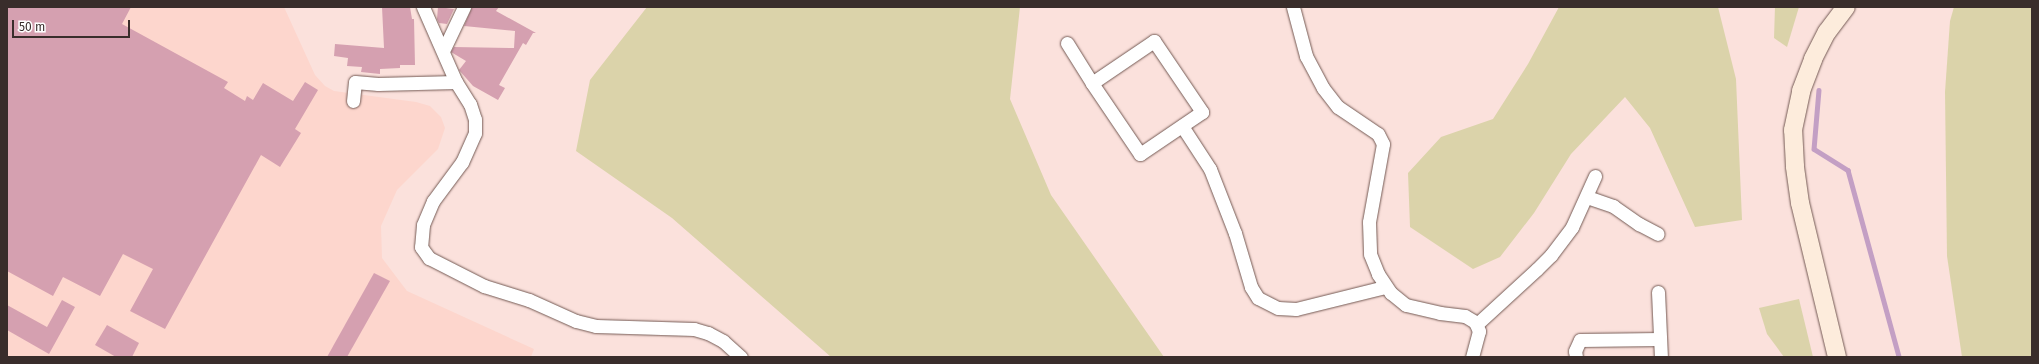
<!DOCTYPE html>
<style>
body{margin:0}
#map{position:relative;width:2039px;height:364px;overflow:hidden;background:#fbe1dc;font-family:"Fira Sans",sans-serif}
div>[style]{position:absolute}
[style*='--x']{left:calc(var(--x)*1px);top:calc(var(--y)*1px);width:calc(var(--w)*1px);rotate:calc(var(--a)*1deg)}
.built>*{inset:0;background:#fdd6cd}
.green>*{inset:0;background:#dbd3aa}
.stream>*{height:4.5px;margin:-2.25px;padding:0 2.25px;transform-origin:2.25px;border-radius:2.25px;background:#c39fc4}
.building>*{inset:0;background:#d5a0b0}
.roads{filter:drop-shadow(0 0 1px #745a54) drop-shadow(0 0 1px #745a54)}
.street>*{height:13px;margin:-6.5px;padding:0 6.5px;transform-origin:6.5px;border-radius:6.5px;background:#fff}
.secondary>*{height:18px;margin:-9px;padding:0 9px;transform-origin:9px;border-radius:9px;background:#fdecdc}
span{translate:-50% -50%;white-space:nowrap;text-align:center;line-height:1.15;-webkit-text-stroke:3.5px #fff;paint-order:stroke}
.frame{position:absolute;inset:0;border:8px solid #392d2b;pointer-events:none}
.scale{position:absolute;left:12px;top:20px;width:118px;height:18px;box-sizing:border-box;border:2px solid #392d2b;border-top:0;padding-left:5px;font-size:12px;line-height:14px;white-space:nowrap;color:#392d2b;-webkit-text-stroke:3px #fff;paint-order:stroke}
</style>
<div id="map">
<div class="built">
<i style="clip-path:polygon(7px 7px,284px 7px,315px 75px,325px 86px,334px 91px,416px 102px,430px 106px,441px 117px,445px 128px,438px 149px,397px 190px,381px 226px,382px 258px,407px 291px,534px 349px,531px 357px,7px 357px)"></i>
</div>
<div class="green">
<i style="clip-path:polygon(647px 7px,1020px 7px,1010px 99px,1051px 195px,1164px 357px,831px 357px,672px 218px,576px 151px,590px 80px)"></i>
<i style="clip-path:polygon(1559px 7px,1718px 7px,1736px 79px,1742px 220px,1695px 227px,1650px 128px,1625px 97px,1571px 154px,1534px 213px,1500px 257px,1473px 269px,1410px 227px,1408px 173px,1441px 137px,1493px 119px,1528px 64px)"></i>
<i style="clip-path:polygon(1775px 7px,1799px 7px,1787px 47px,1774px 38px)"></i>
<i style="clip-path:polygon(1954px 7px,2032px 7px,2032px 357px,1962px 357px,1947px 256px,1945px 92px,1950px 21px)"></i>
<i style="clip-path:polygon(1799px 299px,1813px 357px,1784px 357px,1767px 334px,1759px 308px)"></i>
</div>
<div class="stream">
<i style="--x:1819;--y:90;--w:59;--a:94.8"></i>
<i style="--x:1814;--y:149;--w:40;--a:32"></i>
<i style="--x:1848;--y:170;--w:194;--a:74.7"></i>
</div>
<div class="building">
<i style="clip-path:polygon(7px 7px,131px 7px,122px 24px,228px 82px,224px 88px,245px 101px,247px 96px,253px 100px,263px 83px,293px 101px,305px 82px,318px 90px,295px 129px,301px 133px,280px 167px,261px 155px,165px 329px,130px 311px,153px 269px,123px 254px,100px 296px,63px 277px,53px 296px,7px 271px)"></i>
<i style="clip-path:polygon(382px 7px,410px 7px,412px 19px,414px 19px,415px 65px,400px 65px,400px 68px,380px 69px,380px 74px,361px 72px,362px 67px,347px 66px,348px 58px,334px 56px,335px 44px,384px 48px)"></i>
<i style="clip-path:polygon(438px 7px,454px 9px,447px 24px,439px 23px,437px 19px)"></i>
<i style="clip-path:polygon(472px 7px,499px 7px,496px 11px,536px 33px,533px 33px,526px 45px,523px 43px,499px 85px,505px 88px,498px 100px,473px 86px,459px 70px,466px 61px,451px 52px,454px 47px,514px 48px,515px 31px,464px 26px)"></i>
<i style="clip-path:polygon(374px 273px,390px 281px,347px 357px,327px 357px)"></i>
<i style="clip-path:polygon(62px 300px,75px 307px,49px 354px,7px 330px,7px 305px,47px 327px)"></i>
<i style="clip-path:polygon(107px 325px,139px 343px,132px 357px,116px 357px,95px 345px)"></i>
</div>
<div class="roads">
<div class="street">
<i style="--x:423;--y:7;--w:82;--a:66.3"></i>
<i style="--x:456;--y:82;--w:26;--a:58"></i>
<i style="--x:470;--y:104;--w:16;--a:72"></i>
<i style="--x:475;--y:119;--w:14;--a:90"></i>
<i style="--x:475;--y:133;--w:32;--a:114"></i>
<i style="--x:462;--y:162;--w:49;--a:126.6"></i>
<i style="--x:433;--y:201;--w:26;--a:113"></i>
<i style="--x:423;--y:225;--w:22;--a:95"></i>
<i style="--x:421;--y:247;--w:14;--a:54"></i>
<i style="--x:429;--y:258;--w:62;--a:27"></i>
<i style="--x:484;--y:286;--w:47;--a:17.3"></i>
<i style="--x:529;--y:300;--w:51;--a:24.1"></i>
<i style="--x:576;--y:321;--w:21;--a:14"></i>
<i style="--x:596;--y:326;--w:98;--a:1.8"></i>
<i style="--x:694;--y:329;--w:15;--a:16"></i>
<i style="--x:708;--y:333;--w:17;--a:28"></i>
<i style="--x:723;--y:341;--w:24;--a:42"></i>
<i style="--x:1293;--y:7;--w:51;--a:75.1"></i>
<i style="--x:1306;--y:56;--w:36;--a:62"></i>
<i style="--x:1323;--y:88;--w:24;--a:52"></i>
<i style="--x:1338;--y:107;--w:48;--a:34"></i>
<i style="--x:1378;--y:134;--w:11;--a:63"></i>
<i style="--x:1383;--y:144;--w:79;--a:100.2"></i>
<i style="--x:1369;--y:222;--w:32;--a:88"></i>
<i style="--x:1370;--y:254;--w:22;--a:68"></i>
<i style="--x:1378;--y:274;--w:23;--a:56"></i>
<i style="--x:1391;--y:293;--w:19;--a:39"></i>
<i style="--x:1406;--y:305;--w:35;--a:13"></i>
<i style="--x:1440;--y:313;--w:25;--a:7"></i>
<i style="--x:1465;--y:316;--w:12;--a:31"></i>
<i style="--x:1475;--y:322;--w:10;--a:66"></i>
<i style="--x:1479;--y:331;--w:27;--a:105"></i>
<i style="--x:1154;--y:41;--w:86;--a:55.9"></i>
<i style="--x:1202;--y:112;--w:75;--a:145.9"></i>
<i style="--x:1140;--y:154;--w:86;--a:-124.1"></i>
<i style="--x:1092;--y:83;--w:75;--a:-34.1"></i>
<i style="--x:1067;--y:43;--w:47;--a:58"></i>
<i style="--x:443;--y:51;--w:49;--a:-64.5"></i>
<i style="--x:353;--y:101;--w:19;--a:-84"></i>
<i style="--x:355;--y:82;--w:23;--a:5"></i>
<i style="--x:378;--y:84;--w:78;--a:-1.5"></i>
<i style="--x:1182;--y:126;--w:51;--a:56.9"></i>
<i style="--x:1210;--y:169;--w:69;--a:68.7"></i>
<i style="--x:1235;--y:233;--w:56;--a:73.5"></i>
<i style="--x:1251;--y:287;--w:13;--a:58"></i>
<i style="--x:1258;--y:298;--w:22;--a:27"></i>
<i style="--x:1278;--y:308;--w:18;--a:3"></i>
<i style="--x:1296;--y:309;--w:92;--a:-13.9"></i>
<i style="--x:1587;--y:197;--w:28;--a:19"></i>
<i style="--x:1613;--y:206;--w:32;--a:35"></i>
<i style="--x:1639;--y:224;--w:21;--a:28"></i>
<i style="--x:1658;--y:292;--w:65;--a:87.4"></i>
<i style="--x:1477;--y:324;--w:81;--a:-42.5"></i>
<i style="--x:1537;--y:269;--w:20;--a:-45"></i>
<i style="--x:1551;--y:255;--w:35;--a:-53"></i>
<i style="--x:1572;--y:227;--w:56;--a:-65.7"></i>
<i style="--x:1576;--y:357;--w:6;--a:-99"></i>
<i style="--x:1575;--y:351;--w:12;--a:-66"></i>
<i style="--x:1580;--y:340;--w:80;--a:-0.7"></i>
</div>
<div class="secondary">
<i style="--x:1837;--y:357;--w:158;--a:-103.5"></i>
<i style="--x:1800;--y:203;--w:37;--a:-98"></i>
<i style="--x:1795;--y:166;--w:36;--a:-93"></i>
<i style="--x:1793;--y:130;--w:40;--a:-78"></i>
<i style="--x:1801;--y:91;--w:34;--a:-69"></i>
<i style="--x:1813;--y:59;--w:30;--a:-63"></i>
<i style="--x:1827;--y:32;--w:31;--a:-53"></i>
</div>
</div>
<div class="frame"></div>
<div class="scale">50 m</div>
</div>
